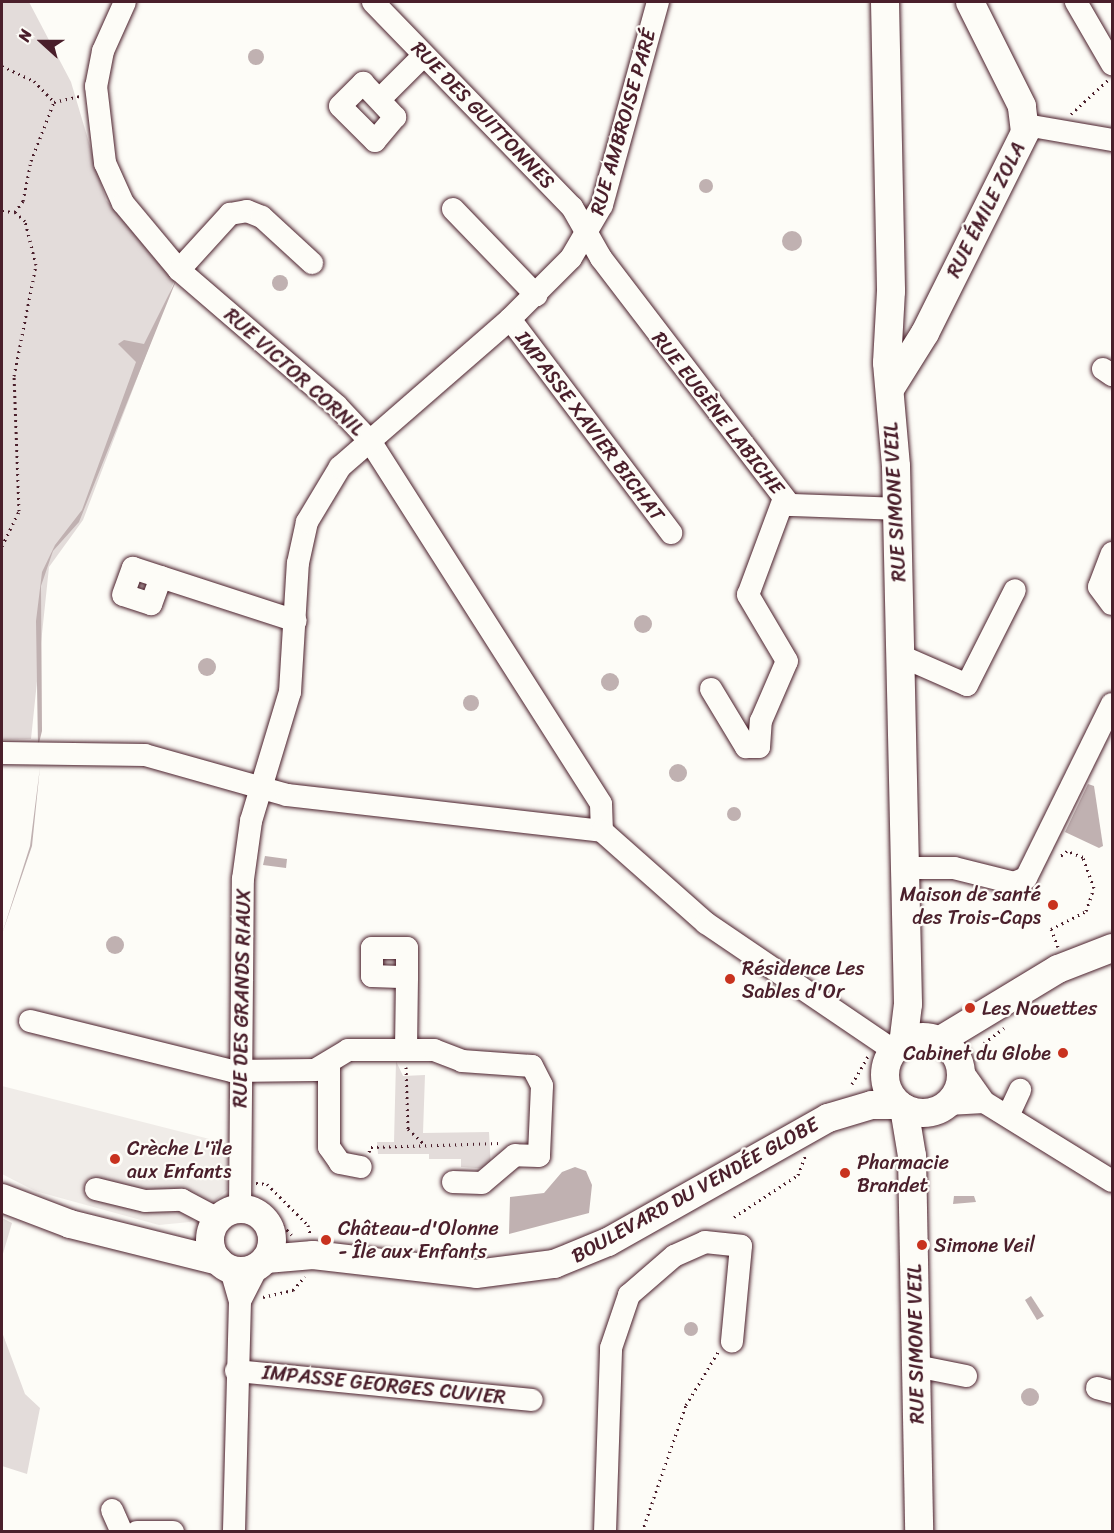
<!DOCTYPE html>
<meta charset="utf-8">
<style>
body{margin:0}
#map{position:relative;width:1114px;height:1533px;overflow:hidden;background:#fdfcf7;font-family:Sriracha,sans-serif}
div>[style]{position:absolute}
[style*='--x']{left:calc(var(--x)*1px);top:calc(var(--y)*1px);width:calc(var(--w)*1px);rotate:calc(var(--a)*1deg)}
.built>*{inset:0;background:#f0ece8}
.green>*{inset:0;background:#e3dcda}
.water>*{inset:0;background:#c0b1b1}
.round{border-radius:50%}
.path>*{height:3px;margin-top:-1.5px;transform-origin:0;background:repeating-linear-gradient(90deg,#4a1f2b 0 1.5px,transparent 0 6px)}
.roads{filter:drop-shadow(0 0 2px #4a1f2b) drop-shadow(0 0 2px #4a1f2b)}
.minor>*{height:22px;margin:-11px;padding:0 11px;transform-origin:11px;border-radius:11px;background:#fdfcf7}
.major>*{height:28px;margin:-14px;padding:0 14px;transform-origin:14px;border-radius:14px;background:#fdfcf7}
.major>.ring{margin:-14px;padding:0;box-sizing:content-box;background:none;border:28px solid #fdfcf7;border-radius:50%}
.dots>*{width:16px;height:16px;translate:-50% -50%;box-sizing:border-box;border:3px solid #fdfcf7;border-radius:50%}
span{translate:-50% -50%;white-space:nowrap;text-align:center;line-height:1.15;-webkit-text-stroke:4.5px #fdfcf7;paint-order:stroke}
.street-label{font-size:20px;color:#4a1f2b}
.poi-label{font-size:20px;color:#4a1f2b}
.right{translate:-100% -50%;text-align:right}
.left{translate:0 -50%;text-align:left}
.frame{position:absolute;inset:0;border:3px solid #4a1f2b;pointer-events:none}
.north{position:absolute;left:12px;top:12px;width:60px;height:60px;-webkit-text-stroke:4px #fdfcf7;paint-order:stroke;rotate:291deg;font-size:16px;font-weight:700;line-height:24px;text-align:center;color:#4a1f2b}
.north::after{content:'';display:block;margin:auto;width:21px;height:27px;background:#4a1f2b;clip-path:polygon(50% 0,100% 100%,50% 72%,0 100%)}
</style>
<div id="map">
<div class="built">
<i style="clip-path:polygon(2px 1086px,229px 1144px,227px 1190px,190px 1222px,159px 1225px,35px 1191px,2px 1174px)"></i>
</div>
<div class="green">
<i style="clip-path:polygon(2px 2px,29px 2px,71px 82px,106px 200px,175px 279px,83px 520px,49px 567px,31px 739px,2px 740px)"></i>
<i style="clip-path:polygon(396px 1061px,403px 1076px,425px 1075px,423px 1133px,489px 1132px,491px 1169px,461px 1167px,461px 1159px,429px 1159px,429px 1154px,378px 1154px,377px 1142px,394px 1142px)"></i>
<i style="clip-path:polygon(2px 1218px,12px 1223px,2px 1257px)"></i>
<i style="clip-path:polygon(2px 1332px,25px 1394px,40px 1408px,27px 1474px,2px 1466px)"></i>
</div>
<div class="water">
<i class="round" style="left:248px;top:49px;width:16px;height:16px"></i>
<i class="round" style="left:699px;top:179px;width:14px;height:14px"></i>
<i class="round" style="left:782px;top:231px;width:20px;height:20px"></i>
<i class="round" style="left:272px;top:275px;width:16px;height:16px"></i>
<i style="clip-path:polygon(178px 276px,79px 522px,53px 551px,41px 586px,42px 731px,38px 747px,36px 621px,42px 572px,55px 545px,82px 510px,136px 362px,118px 344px,124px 340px,144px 344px)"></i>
<i class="round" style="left:634px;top:615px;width:18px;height:18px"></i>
<i class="round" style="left:198px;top:658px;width:18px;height:18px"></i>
<i class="round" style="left:601px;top:673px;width:18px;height:18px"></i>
<i class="round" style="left:463px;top:695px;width:16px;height:16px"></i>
<i class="round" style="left:669px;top:764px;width:18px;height:18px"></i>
<i style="clip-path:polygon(40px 767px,32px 846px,2px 934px,30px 846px)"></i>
<i style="clip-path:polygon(1088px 784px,1094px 786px,1103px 846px,1099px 848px,1065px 832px)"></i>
<i class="round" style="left:727px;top:807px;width:14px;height:14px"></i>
<i style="clip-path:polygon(265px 856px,287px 859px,286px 868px,263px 865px)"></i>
<i class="round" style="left:106px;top:936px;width:18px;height:18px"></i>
<i style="clip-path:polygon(575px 1167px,586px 1171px,592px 1185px,589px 1213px,509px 1234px,510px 1197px,544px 1193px,562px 1172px)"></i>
<i style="clip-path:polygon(954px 1196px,974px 1196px,976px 1202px,953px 1204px)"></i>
<i style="clip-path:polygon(1031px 1296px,1044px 1316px,1037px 1320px,1025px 1300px)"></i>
<i class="round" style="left:684px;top:1322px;width:14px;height:14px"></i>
<i class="round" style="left:1021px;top:1388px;width:18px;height:18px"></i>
</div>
<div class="path">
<i style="--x:2;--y:66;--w:35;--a:25"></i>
<i style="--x:34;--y:81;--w:29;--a:46"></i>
<i style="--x:54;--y:102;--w:26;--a:-13"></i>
<i style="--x:1071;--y:114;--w:50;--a:-42.6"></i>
<i style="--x:2;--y:211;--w:13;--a:4"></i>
<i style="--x:15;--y:212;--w:14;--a:-54"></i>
<i style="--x:23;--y:201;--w:41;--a:-78.7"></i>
<i style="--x:31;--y:161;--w:63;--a:-68.7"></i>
<i style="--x:2;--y:546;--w:39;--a:-64"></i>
<i style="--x:19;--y:511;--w:135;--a:-92.1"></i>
<i style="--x:14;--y:376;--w:113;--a:-78.8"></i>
<i style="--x:36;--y:265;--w:45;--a:-104"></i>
<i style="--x:25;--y:221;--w:13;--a:-138"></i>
<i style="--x:1058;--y:947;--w:19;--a:-111"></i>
<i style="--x:1051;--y:929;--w:39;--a:-27"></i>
<i style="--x:1086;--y:911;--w:24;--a:-71"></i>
<i style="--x:1094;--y:888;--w:33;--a:-110"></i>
<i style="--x:1083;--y:857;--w:17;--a:-159"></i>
<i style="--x:1067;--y:851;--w:11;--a:142"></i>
<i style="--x:984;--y:1043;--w:25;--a:-37"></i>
<i style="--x:406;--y:1067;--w:62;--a:88.2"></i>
<i style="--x:408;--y:1129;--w:23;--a:43"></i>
<i style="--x:852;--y:1084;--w:32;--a:-60"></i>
<i style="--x:369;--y:1152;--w:5;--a:-68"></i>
<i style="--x:371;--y:1147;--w:129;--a:-1.8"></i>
<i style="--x:256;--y:1183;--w:11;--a:5"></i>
<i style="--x:267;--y:1184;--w:58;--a:45"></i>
<i style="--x:308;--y:1225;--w:9;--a:77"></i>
<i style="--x:257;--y:1200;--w:49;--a:45"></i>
<i style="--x:734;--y:1217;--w:77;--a:-33.3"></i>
<i style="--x:798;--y:1175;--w:22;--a:-69"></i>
<i style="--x:263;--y:1297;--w:31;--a:-13"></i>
<i style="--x:293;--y:1290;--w:18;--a:-49"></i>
<i style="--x:642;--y:1532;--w:134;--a:-70.9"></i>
<i style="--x:686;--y:1405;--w:62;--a:-58.9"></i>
</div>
<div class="roads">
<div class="minor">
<i style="--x:125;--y:2;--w:54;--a:114.2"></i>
<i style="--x:103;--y:51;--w:36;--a:101"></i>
<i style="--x:96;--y:86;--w:78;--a:83.3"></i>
<i style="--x:105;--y:163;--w:44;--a:65.8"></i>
<i style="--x:123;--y:203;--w:87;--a:50.1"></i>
<i style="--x:179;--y:270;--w:208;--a:40.7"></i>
<i style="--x:337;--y:406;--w:48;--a:46.7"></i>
<i style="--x:370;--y:441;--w:430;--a:57.5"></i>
<i style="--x:601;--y:804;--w:27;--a:88"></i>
<i style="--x:373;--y:2;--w:286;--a:45.9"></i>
<i style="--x:572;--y:207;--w:59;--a:60.4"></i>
<i style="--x:601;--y:258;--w:311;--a:52.6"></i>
<i style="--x:790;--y:505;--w:107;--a:2.1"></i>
<i style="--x:1076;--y:2;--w:72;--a:59.9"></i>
<i style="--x:363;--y:83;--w:47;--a:46.7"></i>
<i style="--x:395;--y:117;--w:31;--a:130"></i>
<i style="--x:375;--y:141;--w:49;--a:-135"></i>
<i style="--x:340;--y:106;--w:33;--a:-45"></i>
<i style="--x:380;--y:99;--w:62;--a:-45"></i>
<i style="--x:1026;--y:125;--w:87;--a:9.9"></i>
<i style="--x:453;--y:209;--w:120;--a:46"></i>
<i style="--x:179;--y:270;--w:76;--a:-47.7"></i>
<i style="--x:230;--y:214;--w:17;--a:-10"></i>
<i style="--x:247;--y:211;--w:16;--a:22"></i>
<i style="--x:262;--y:217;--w:68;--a:42.6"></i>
<i style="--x:510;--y:319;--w:268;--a:53"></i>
<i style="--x:1103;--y:369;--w:11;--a:34"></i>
<i style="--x:1112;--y:553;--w:36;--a:111"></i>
<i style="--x:1099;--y:587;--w:21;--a:53"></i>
<i style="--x:161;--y:577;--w:29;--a:110"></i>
<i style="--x:151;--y:604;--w:29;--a:-162"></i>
<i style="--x:123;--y:595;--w:29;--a:-70"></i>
<i style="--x:133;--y:568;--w:171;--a:18"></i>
<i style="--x:901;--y:656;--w:72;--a:23.7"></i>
<i style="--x:967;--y:685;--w:106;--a:-63.2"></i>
<i style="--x:711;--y:689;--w:68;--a:58.9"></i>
<i style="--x:746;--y:747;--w:13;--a:0"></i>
<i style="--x:759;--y:747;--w:26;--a:-86"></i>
<i style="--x:761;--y:721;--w:65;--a:-66.6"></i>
<i style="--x:787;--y:661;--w:77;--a:-120.6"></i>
<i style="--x:748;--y:595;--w:103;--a:-69.6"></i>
<i style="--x:2;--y:753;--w:143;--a:0.8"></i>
<i style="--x:145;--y:755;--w:148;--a:15.7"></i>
<i style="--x:287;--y:795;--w:317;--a:6.5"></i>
<i style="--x:602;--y:831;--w:139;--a:41.5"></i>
<i style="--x:706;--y:923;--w:227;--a:34.2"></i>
<i style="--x:905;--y:868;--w:49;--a:0"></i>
<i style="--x:954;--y:868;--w:62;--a:14"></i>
<i style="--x:1014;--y:883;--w:13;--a:-23"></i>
<i style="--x:1026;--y:878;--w:194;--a:-63.7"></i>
<i style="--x:30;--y:1021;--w:208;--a:13.9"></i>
<i style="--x:232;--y:1071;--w:83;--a:-0.7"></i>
<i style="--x:315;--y:1070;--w:39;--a:-31"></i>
<i style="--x:348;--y:1050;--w:86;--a:0"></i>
<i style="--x:434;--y:1050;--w:30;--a:21"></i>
<i style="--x:462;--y:1061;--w:70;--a:4.1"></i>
<i style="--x:532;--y:1066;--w:22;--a:63"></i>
<i style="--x:542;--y:1086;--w:70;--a:92.5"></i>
<i style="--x:539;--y:1156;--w:24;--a:-178"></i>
<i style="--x:515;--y:1155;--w:43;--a:139.7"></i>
<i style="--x:482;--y:1183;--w:29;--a:-178"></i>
<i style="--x:406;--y:1050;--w:73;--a:-89.2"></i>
<i style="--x:407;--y:977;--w:29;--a:-90"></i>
<i style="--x:407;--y:948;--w:35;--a:180"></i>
<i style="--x:372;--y:948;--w:28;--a:90"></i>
<i style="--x:372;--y:976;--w:35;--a:2"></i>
<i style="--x:329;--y:1065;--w:82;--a:90"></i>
<i style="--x:329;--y:1147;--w:19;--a:55"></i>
<i style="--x:340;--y:1163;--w:21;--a:11"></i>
<i style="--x:960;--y:1068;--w:42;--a:54.8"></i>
<i style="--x:984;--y:1102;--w:150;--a:31.7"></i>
<i style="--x:948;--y:1104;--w:36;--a:-3"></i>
<i style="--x:1008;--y:1116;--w:29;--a:-65"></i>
<i style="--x:96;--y:1189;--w:50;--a:13.8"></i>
<i style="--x:145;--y:1201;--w:37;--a:-2"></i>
<i style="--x:182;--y:1200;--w:41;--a:27.8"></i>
<i style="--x:240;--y:1209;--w:330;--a:-89.5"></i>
<i style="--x:243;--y:879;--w:59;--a:-82.1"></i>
<i style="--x:251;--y:821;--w:135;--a:-73.2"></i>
<i style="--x:290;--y:692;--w:129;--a:-86.5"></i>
<i style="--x:298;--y:563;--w:42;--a:-77.6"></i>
<i style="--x:307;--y:522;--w:64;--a:-59"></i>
<i style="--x:340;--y:467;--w:225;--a:-41"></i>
<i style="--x:510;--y:319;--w:86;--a:-45"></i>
<i style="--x:571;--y:258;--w:61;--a:-59.7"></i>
<i style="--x:602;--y:205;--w:211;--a:-74.6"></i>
<i style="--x:231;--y:1270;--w:32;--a:74"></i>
<i style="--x:240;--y:1301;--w:231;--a:91.5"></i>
<i style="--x:240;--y:1301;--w:38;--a:-63"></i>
<i style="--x:916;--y:1366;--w:51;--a:11.3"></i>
<i style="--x:236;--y:1371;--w:297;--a:5.6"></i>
<i style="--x:1097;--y:1388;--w:16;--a:15"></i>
<i style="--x:112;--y:1510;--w:24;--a:66"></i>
<i style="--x:137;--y:1532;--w:36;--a:0"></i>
<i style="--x:605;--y:1532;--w:184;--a:-88.1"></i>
<i style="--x:611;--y:1348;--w:56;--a:-71.2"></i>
<i style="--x:629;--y:1295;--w:60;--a:-40.9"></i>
<i style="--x:674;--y:1256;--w:34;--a:-24"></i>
<i style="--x:705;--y:1242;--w:36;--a:6"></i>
<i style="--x:741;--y:1246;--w:96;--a:95.4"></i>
</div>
<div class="major">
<i style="--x:885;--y:2;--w:289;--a:88.8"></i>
<i style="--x:891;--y:291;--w:72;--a:93.2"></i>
<i style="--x:887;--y:363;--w:103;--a:85"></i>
<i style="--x:896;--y:466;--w:538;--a:88.72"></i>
<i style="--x:908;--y:1004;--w:39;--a:97"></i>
<i style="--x:890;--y:389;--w:66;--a:-58"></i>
<i style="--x:925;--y:333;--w:225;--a:-63.5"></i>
<i style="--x:1025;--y:132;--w:26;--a:-97"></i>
<i style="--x:1022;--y:106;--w:116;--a:-116.6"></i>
<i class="ring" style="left:885px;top:1037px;width:48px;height:48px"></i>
<i style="--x:939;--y:1041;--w:139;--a:-31.2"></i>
<i style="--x:1058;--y:969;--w:58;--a:-21.3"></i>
<i style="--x:904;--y:1108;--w:49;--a:80.5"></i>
<i style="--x:912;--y:1156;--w:376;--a:88.9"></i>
<i style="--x:2;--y:1198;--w:73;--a:20.9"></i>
<i style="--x:70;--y:1224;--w:153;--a:14"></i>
<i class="ring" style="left:210px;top:1209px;width:34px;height:34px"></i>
<i style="--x:266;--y:1259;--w:47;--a:-4.9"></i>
<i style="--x:313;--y:1255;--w:164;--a:6.6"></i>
<i style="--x:476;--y:1274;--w:79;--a:-7.3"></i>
<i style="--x:554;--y:1264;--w:58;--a:-22.2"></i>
<i style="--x:608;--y:1242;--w:253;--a:-29.4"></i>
<i style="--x:828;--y:1118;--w:46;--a:-16.5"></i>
<i style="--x:872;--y:1105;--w:27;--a:0"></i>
</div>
</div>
<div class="dots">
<i style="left:1053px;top:905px;background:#c8321e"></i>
<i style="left:730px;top:979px;background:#c8321e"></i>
<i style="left:970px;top:1008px;background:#c8321e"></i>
<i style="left:1063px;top:1053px;background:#c8321e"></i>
<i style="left:115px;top:1159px;background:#c8321e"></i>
<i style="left:845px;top:1173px;background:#c8321e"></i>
<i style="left:326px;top:1240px;background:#c8321e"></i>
<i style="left:922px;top:1245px;background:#c8321e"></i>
</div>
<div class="street-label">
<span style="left:483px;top:115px;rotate:46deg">RUE DES GUITTONNES</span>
<span style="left:623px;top:122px;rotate:-74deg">RUE AMBROISE PARÉ</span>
<span style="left:986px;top:210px;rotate:-63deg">RUE ÉMILE ZOLA</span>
<span style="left:294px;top:372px;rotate:42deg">RUE VICTOR CORNIL</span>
<span style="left:718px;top:413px;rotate:52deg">RUE EUGÈNE LABICHE</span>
<span style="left:590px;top:426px;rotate:53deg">IMPASSE XAVIER BICHAT</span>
<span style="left:895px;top:502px;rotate:-93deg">RUE SIMONE VEIL</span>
<span style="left:242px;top:998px;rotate:-89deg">RUE DES GRANDS RIAUX</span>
<span style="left:695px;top:1190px;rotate:-29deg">BOULEVARD DU VENDÉE GLOBE</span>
<span style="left:916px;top:1344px;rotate:-91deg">RUE SIMONE VEIL</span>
<span style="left:384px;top:1385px;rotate:6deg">IMPASSE GEORGES CUVIER</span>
</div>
<div class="poi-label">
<span class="right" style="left:1041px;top:906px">Maison de santé<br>des Trois-Caps</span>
<span class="left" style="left:742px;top:980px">Résidence Les<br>Sables d'Or</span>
<span class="left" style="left:982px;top:1008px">Les Nouettes</span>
<span class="right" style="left:1051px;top:1053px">Cabinet du Globe</span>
<span class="left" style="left:127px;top:1160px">Crèche L'ïle<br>aux Enfants</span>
<span class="left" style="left:857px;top:1174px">Pharmacie<br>Brandet</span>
<span class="left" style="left:338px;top:1240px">Château-d'Olonne<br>- Île aux Enfants</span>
<span class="left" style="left:934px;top:1245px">Simone Veil</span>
</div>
<div class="frame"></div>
<div class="north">N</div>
</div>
